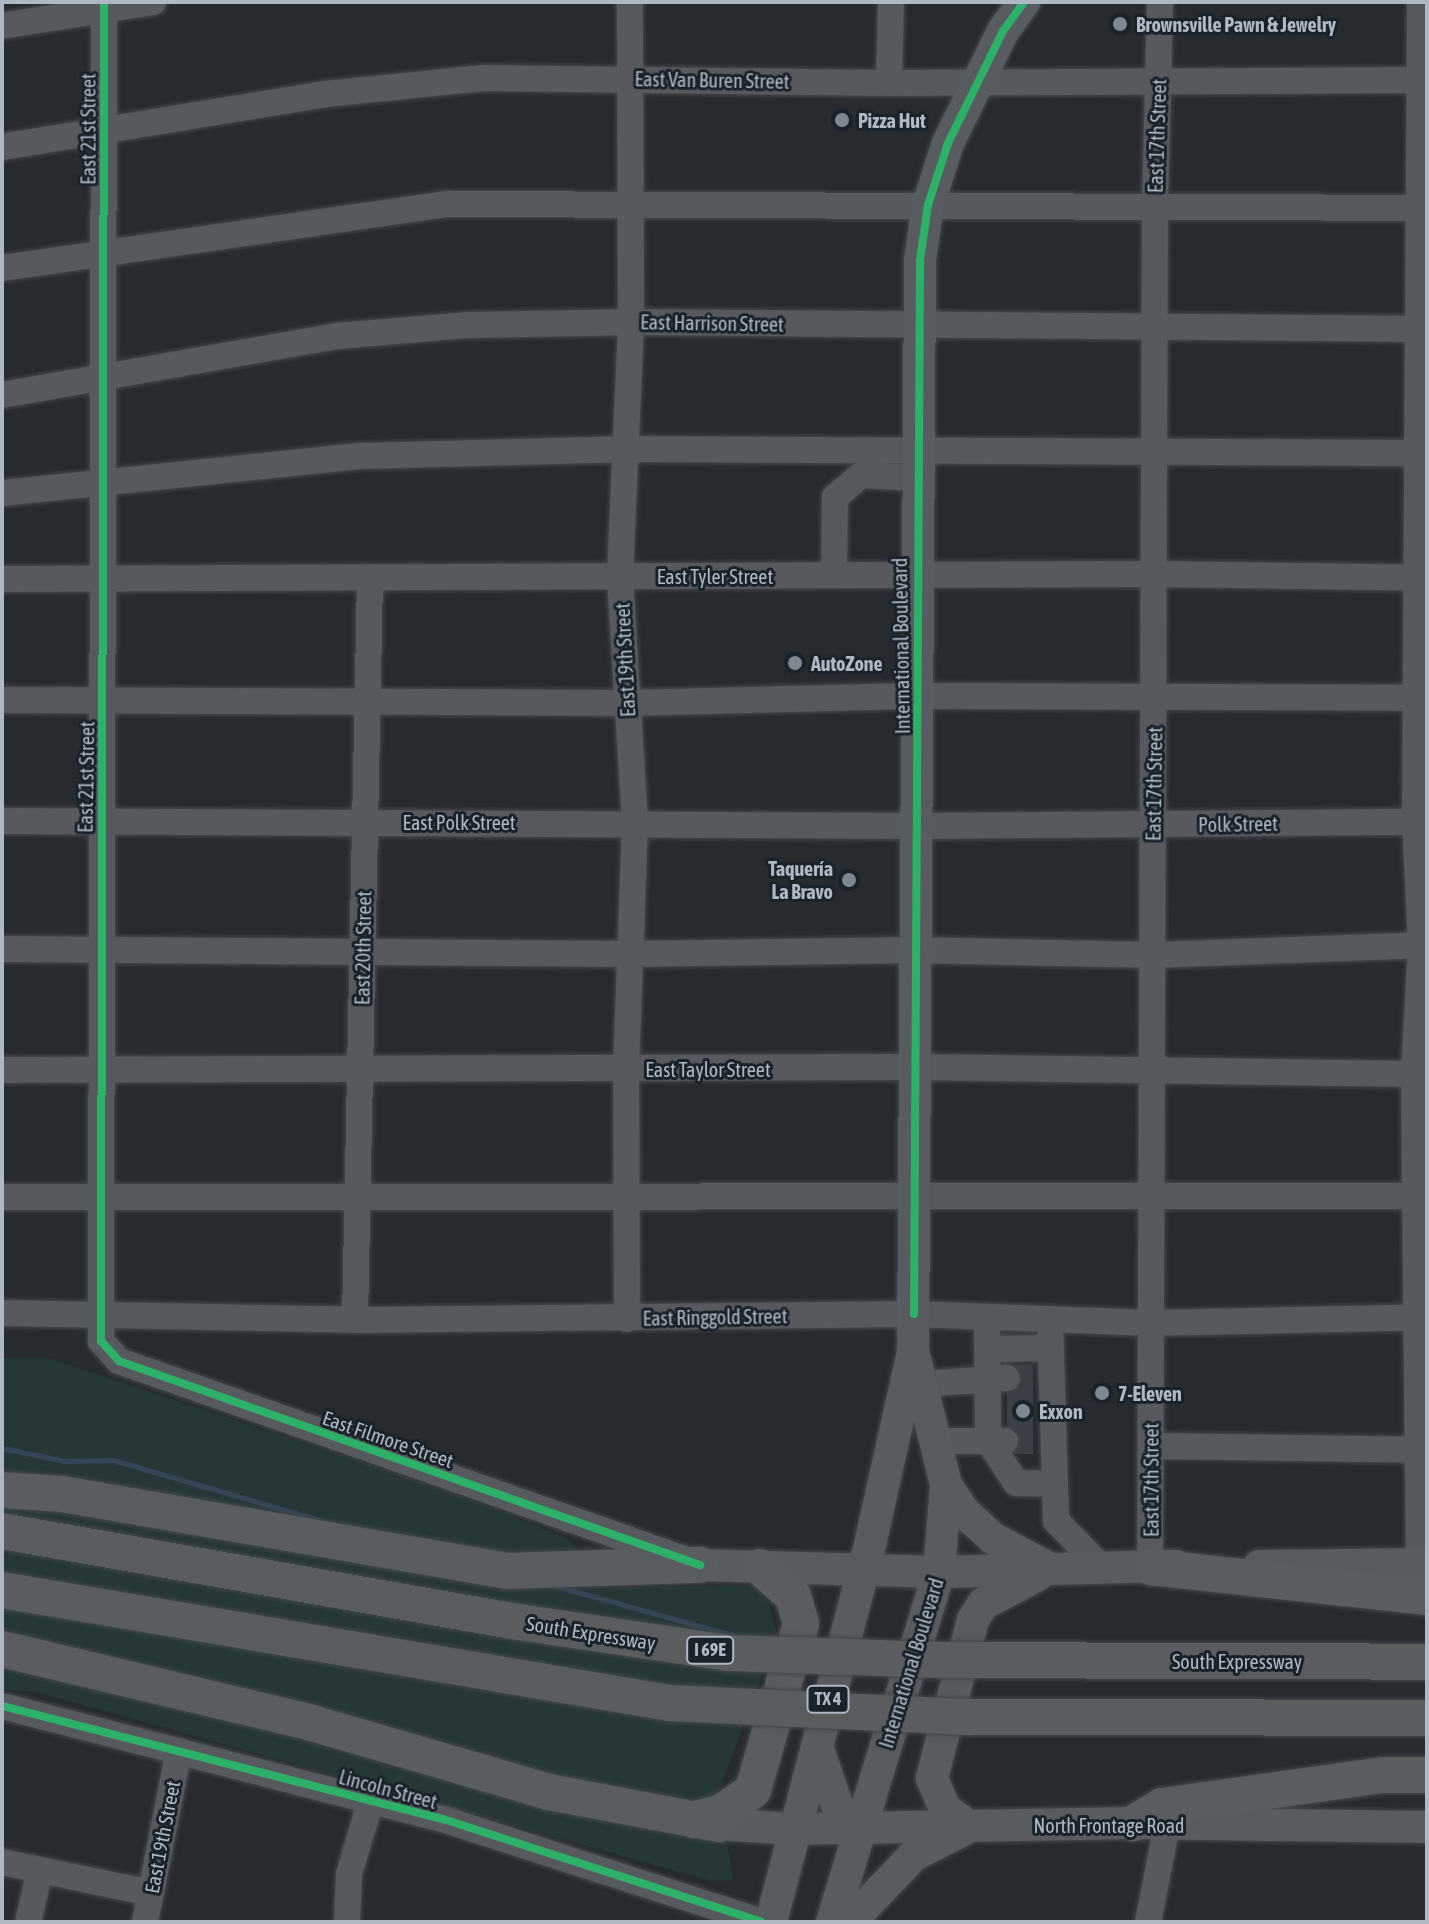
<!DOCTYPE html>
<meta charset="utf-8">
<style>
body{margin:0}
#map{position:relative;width:1429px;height:1924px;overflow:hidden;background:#262b30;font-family:"Asap Condensed",sans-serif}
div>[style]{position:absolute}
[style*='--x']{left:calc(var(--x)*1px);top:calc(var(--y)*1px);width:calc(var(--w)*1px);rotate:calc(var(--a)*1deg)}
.green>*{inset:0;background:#263737}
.stream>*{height:5px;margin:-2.5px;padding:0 2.5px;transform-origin:2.5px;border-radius:2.5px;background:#354558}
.minor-tunnel>*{height:26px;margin-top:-13px;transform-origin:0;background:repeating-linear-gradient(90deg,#3b4046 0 26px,transparent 0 39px)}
.roads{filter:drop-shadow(0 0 2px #44474b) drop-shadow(0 0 2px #44474b)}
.minor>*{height:26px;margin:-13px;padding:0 13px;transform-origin:13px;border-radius:13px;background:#565a5f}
.major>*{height:32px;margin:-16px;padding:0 16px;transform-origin:16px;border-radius:16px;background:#585c61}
.highway>*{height:36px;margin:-18px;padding:0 18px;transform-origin:18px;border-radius:18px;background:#5a5d60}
.bridges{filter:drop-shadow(0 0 2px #43474c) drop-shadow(0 0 2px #43474c)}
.highway-bridge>*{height:36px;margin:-18px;padding:0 18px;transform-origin:18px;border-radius:18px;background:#5a5d60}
.cycleway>*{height:8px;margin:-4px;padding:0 4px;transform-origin:4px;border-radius:4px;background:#2db169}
.dots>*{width:22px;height:22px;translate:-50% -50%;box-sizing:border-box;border:4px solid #1a222a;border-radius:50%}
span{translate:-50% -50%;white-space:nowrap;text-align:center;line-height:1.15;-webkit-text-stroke:6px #1a222a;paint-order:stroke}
.shield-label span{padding:2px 6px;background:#1a222a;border:2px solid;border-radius:6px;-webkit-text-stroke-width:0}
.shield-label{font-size:18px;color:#afb8c3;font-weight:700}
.poi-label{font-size:20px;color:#afb8c3;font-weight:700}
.left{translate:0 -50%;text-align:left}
.right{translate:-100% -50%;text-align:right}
.street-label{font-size:20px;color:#afb8c3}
.frame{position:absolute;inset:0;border:4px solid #afb8c3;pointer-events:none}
</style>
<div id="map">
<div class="green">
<i style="clip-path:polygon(2px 1358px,48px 1358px,456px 1494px,566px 1538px,610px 1588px,752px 1585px,768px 1600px,777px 1633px,719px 1791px,733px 1880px,712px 1881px,37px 1692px,2px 1689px)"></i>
</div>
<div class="stream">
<i style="--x:2;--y:1448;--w:64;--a:11.7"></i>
<i style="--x:65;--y:1461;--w:48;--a:-1.2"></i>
<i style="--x:113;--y:1460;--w:226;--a:16.2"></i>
<i style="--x:556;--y:1586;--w:186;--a:15.6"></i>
</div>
<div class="minor-tunnel">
<i style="--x:1007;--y:1378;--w:33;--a:-2"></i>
<i style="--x:1007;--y:1400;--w:33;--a:2"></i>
<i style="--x:1007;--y:1422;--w:33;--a:0"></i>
<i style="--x:1007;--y:1441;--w:33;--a:0"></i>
</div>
<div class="roads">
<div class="minor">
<i style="--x:104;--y:2;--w:1339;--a:90.13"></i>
<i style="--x:101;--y:1341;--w:27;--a:48"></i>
<i style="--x:119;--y:1361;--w:599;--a:19.31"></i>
<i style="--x:2;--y:26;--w:153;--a:-9"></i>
<i style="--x:889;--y:83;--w:81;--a:-88.6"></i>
<i style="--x:2;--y:147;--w:328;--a:-9.3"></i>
<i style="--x:326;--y:94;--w:158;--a:-5.8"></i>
<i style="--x:483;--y:78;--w:406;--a:0.7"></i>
<i style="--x:889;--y:83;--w:538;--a:-0.32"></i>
<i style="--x:2;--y:268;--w:451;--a:-8.2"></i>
<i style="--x:448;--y:204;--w:979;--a:0.23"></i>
<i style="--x:2;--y:395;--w:340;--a:-10"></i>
<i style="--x:337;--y:336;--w:130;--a:-4.8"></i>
<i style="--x:467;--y:325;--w:164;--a:-1"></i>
<i style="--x:631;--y:322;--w:796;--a:0.5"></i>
<i style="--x:2;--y:493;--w:361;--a:-5.9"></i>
<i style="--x:361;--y:456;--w:261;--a:-1.5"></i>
<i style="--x:622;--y:449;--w:805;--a:0.28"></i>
<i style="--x:834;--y:575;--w:78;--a:-89.3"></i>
<i style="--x:835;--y:497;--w:34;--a:-40"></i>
<i style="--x:861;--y:475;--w:55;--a:3.1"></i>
<i style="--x:2;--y:579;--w:1154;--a:-0.25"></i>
<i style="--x:1156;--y:574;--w:271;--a:0.8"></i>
<i style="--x:2;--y:700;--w:626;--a:0.27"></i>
<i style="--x:628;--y:703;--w:292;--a:-1.4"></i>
<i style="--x:920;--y:696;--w:498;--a:0.2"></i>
<i style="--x:2;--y:821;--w:915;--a:0.31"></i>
<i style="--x:917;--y:826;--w:498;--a:-0.5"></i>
<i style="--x:2;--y:949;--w:628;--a:0.46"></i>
<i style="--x:630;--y:954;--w:287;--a:-0.8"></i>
<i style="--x:917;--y:950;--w:237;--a:1.2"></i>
<i style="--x:1154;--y:955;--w:273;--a:-2.1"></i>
<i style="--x:2;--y:1070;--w:914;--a:-0.19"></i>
<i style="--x:916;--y:1067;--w:498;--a:0.8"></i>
<i style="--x:2;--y:1197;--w:1413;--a:-0.04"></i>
<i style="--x:2;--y:1313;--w:353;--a:1.1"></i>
<i style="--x:355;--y:1320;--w:559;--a:-0.61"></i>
<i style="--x:914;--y:1314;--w:237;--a:2.2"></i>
<i style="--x:1151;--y:1323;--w:276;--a:-1.2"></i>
<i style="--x:987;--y:1317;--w:123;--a:89.5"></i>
<i style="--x:988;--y:1440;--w:51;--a:56.9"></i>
<i style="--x:1016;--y:1483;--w:39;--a:1"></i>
<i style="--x:627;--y:1319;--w:249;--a:-90.2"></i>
<i style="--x:626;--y:1070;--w:247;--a:-87.9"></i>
<i style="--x:635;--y:823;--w:247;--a:-93.5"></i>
<i style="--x:620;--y:576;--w:254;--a:-87.5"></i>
<i style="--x:631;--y:322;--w:320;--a:-90.2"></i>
<i style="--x:1050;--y:1319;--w:202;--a:88.3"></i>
<i style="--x:1056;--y:1521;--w:66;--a:45.6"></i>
<i style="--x:355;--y:1320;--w:743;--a:-88.84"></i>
<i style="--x:988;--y:1349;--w:62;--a:-0.9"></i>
<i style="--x:921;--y:1384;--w:86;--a:-4"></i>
<i style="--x:936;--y:1441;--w:69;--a:0"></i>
<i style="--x:1151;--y:1446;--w:276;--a:0.8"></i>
<i style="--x:1419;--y:1564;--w:490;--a:-90.6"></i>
<i style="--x:1414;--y:1074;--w:130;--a:-86.9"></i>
<i style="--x:1421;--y:944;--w:122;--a:-92.8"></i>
<i style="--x:1415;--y:822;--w:820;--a:-89.65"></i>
<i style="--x:1150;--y:1567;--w:1362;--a:-89.79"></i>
<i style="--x:1155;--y:205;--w:203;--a:-88.6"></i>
<i style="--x:2;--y:1706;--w:455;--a:14.4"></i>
<i style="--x:443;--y:1819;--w:334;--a:17.9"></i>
<i style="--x:2;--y:1862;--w:152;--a:11.8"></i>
<i style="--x:28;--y:1922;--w:52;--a:-76.8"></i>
<i style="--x:145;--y:1922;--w:174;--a:-78.8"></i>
<i style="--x:347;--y:1922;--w:48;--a:-87.6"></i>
<i style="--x:349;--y:1874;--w:77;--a:-73.4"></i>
<i style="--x:1148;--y:1922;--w:99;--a:-78.9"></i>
</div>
<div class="major">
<i style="--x:946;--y:1485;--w:34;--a:56"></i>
<i style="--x:965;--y:1513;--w:39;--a:42"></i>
<i style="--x:994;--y:1539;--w:58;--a:27.9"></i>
<i style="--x:700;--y:1565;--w:239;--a:1.7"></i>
<i style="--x:939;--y:1572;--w:237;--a:-1.5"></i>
<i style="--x:1259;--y:1566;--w:168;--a:-0.7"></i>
<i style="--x:817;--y:1746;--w:65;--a:71.3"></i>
<i style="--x:838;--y:1808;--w:31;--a:38"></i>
<i style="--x:719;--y:1824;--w:73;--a:3.9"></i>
<i style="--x:792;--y:1829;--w:342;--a:-1"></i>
<i style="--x:1134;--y:1823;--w:293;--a:0.8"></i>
<i style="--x:967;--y:1825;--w:27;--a:-144"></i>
<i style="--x:945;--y:1809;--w:34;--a:-113"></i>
<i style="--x:932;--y:1778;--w:163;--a:-75.5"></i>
<i style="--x:973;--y:1620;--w:19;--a:-58"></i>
<i style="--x:983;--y:1604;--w:62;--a:-27.8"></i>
<i style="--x:771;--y:1922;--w:395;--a:-75.3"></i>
<i style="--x:871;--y:1540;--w:193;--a:-77.4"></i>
<i style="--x:913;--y:1352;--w:1092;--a:-89.63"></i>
<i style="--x:920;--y:260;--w:56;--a:-81.7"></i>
<i style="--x:928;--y:205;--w:65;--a:-72.1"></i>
<i style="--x:948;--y:143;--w:125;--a:-63.8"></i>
<i style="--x:1003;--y:31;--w:36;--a:-54"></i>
<i style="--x:832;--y:1922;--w:366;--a:-73"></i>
<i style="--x:939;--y:1572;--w:87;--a:-85.4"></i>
<i style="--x:946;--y:1485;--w:130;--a:-103.8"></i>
<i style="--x:850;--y:1922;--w:93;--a:-46.3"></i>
<i style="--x:914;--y:1855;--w:55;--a:-27"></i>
</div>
<div class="highway">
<i style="--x:2;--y:1490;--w:60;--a:3.8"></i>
<i style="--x:62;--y:1494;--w:451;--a:9.8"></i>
<i style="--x:506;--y:1571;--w:194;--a:-1.8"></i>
<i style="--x:1150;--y:1567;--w:279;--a:6.2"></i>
<i style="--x:2;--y:1649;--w:319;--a:13.4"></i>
<i style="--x:312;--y:1723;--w:247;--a:16.2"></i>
<i style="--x:549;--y:1792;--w:173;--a:10.7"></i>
<i style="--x:693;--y:1820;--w:30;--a:-15"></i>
<i style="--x:722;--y:1812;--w:38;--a:-35"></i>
<i style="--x:753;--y:1790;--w:173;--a:-73.9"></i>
<i style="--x:801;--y:1624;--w:29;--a:-106"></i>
<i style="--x:793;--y:1596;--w:44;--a:-138.7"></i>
<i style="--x:1134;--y:1823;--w:33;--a:-31"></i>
<i style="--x:1162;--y:1806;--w:223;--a:-8"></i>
<i style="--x:1383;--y:1775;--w:44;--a:0"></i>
</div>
</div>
<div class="bridges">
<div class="highway-bridge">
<i style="--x:2;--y:1531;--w:518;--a:10.01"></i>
<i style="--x:512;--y:1621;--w:219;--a:8.4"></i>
<i style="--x:729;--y:1653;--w:211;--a:1.9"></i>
<i style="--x:940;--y:1660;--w:487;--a:0.2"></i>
<i style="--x:2;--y:1590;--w:677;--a:9.6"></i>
<i style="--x:670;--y:1703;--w:301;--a:2.7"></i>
<i style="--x:971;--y:1717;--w:456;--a:0.1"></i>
</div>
</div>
<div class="cycleway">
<i style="--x:104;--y:2;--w:1339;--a:90.13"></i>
<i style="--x:101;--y:1341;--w:27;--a:48"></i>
<i style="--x:119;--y:1361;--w:616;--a:19.35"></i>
<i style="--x:914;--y:1314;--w:1054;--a:-89.67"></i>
<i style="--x:920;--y:260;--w:56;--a:-81.7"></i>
<i style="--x:928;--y:205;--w:65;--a:-72.1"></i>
<i style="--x:948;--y:143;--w:125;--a:-63.8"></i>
<i style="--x:1003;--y:31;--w:36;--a:-54"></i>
<i style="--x:2;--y:1706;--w:455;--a:14.4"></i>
<i style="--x:443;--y:1819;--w:334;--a:17.9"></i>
</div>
<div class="dots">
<i style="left:1120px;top:24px;background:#7f8790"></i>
<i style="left:842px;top:120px;background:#7f8790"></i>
<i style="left:795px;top:663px;background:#7f8790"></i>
<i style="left:849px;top:880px;background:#7f8790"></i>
<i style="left:1102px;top:1393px;background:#7f8790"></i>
<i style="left:1023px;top:1411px;background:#7f8790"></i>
</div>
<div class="shield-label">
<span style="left:710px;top:1650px">I 69E</span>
<span style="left:828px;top:1699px">TX 4</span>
</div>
<div class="poi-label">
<span class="left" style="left:1136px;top:24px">Brownsville Pawn &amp; Jewelry</span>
<span class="left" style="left:858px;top:120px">Pizza Hut</span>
<span class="left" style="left:811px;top:663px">AutoZone</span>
<span class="right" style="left:833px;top:880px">Taquería<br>La Bravo</span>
<span class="left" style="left:1118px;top:1393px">7-Eleven</span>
<span class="left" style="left:1039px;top:1411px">Exxon</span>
</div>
<div class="street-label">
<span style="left:712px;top:80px;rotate:1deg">East Van Buren Street</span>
<span style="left:88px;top:129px;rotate:-90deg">East 21st Street</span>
<span style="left:1157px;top:136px;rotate:-88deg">East 17th Street</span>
<span style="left:712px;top:323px;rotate:1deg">East Harrison Street</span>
<span style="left:715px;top:576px">East Tyler Street</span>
<span style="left:901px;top:646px;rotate:-91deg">International Boulevard</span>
<span style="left:625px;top:660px;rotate:-93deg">East 19th Street</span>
<span style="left:86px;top:777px;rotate:-89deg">East 21st Street</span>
<span style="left:1154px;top:784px;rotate:-89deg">East 17th Street</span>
<span style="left:459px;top:822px">East Polk Street</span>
<span style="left:1238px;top:824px;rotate:-1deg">Polk Street</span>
<span style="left:363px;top:948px;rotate:-89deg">East 20th Street</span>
<span style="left:708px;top:1069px">East Taylor Street</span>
<span style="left:715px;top:1317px;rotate:-1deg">East Ringgold Street</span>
<span style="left:388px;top:1439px;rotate:19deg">East Filmore Street</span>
<span style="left:1151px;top:1480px;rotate:-90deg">East 17th Street</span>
<span style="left:591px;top:1633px;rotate:9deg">South Expressway</span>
<span style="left:1237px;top:1661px">South Expressway</span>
<span style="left:911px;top:1663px;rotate:-73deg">International Boulevard</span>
<span style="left:388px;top:1789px;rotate:15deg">Lincoln Street</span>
<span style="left:1109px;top:1825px">North Frontage Road</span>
<span style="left:162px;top:1837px;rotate:-79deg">East 19th Street</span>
</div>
<div class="frame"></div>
</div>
